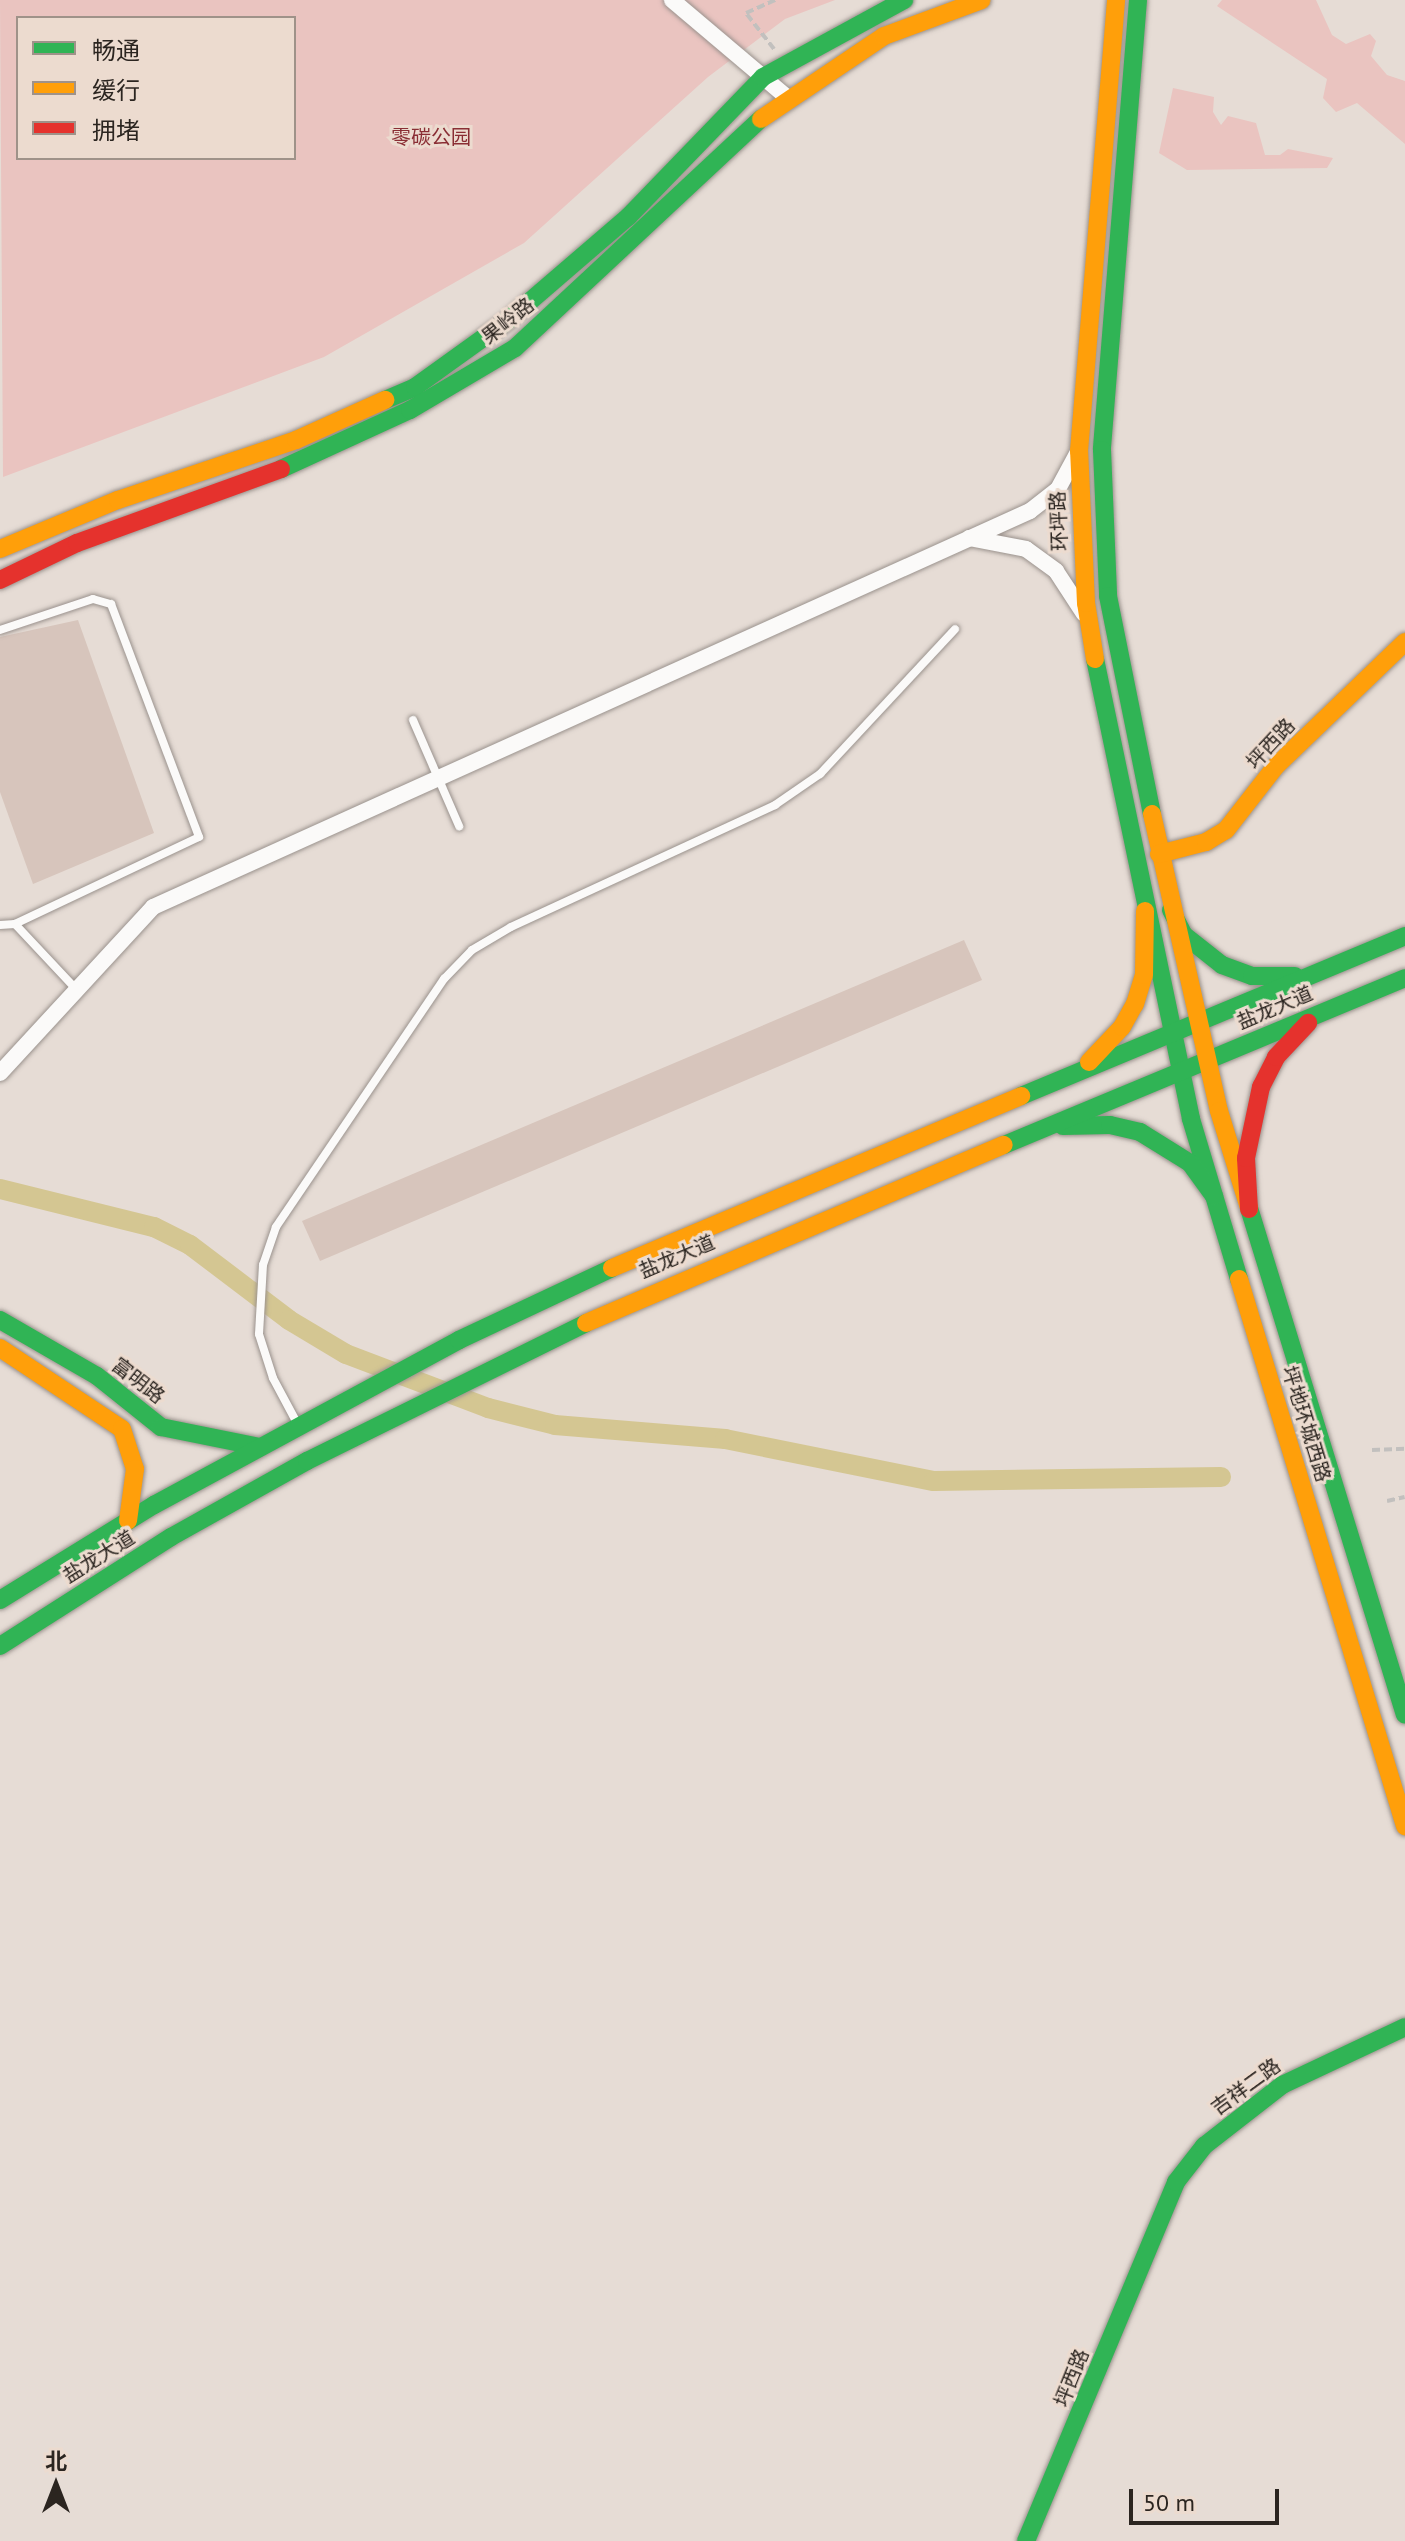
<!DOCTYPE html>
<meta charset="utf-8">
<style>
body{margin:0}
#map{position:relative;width:1405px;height:2541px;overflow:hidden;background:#e6dcd5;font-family:"PT Sans","Noto Sans SC",sans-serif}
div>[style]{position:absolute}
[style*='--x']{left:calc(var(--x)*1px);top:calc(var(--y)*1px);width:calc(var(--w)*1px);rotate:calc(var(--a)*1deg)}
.green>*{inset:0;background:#eac4c0}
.canal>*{height:20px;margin:-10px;padding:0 10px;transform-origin:10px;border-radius:10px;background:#d4c692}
.building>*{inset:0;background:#d7c5bc}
.path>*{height:4px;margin-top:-2px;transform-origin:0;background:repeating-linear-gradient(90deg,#c2c0be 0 8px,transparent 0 12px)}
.roads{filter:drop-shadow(0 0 2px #9a928d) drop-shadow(0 0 2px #9a928d)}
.lane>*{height:8px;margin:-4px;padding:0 4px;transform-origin:4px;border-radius:4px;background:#fbfaf9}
.street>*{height:16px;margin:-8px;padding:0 8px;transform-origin:8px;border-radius:8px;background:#fbfaf9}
.fast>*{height:18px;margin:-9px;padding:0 9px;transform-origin:9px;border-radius:9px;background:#30b455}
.slow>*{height:18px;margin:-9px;padding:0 9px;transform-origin:9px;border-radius:9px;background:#ff9f0a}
.jam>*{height:18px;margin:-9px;padding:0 9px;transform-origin:9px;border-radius:9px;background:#e5322d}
span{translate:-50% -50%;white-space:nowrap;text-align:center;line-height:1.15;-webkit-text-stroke:6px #ecdbcf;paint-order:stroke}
.park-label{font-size:20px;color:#8a2e34}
.street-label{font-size:20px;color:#2b2520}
.legend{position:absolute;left:16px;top:16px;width:280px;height:144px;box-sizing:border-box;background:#ecdbcf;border:2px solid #9f9289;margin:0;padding:10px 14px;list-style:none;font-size:24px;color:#2b2520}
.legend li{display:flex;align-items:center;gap:16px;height:40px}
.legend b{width:40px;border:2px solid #9f9289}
.north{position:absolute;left:16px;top:2445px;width:80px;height:80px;-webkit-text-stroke:6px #ecdbcf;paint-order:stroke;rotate:0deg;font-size:22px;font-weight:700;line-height:32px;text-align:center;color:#2b2520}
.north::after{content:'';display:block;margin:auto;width:28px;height:36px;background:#2b2520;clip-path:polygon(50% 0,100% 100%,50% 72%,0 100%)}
.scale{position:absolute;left:1129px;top:2489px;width:150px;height:36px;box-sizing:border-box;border:4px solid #2b2520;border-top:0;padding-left:10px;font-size:24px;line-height:28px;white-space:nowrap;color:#2b2520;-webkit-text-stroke:6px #ecdbcf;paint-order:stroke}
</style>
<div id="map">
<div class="green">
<i style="clip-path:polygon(evenodd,0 0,835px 0,785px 19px,708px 77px,524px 243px,324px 357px,3px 477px,0 0,18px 18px,294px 18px,294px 158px,18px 158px,18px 18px)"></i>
<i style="clip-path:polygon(1222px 0,1316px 0,1332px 35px,1346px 44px,1370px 34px,1376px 41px,1371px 56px,1387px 75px,1405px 81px,1405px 144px,1357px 103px,1336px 112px,1323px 98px,1327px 79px,1217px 6px)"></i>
<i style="clip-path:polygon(1173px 88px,1214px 97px,1213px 112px,1221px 125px,1228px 116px,1256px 123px,1265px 155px,1280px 155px,1288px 149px,1333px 158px,1327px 168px,1187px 170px,1159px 153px)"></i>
</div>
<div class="canal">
<i style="--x:0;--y:1189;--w:159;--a:13.9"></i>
<i style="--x:154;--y:1227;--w:40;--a:26.6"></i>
<i style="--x:190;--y:1245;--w:124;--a:37.1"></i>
<i style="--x:289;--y:1320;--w:66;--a:30.8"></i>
<i style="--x:346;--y:1354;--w:152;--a:20.8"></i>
<i style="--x:488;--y:1408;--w:69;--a:14.2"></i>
<i style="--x:555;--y:1425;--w:171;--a:4.7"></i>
<i style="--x:725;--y:1439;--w:213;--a:11.4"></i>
<i style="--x:934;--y:1481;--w:287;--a:-0.8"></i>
</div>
<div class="building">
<i style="clip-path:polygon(78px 620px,154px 833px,33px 884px,0 792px,0 637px)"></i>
<i style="clip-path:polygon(964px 940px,982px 980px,320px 1261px,302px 1221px)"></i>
</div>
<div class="path">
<i style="--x:774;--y:49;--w:46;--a:-127.9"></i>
<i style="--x:746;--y:13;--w:32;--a:-24"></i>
<i style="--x:1372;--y:1450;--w:33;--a:-2"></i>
<i style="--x:1387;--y:1501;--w:18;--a:-13"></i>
</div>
<div class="roads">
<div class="lane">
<i style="--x:0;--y:630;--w:98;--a:-18.4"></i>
<i style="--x:93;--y:599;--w:19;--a:16"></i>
<i style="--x:111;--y:604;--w:249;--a:69.3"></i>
<i style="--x:199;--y:837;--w:204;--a:154.7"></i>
<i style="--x:15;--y:924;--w:15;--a:176"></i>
<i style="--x:413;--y:720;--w:116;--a:66.5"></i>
<i style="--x:15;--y:924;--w:88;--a:46.8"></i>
<i style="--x:297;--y:1423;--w:51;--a:-118.1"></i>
<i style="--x:273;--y:1378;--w:46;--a:-107.7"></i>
<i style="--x:259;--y:1334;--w:69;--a:-86.7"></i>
<i style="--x:263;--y:1265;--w:40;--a:-71.1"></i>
<i style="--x:276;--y:1227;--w:300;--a:-55.9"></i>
<i style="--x:444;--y:979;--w:40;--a:-46"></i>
<i style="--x:472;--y:950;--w:45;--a:-30.5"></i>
<i style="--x:511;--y:927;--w:291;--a:-24.8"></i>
<i style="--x:775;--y:805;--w:55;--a:-34.6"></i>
<i style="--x:820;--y:774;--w:198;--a:-47"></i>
</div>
<div class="street">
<i style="--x:672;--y:0;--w:152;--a:40.2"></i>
<i style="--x:969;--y:538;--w:58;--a:10.9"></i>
<i style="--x:1026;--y:549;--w:37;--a:36"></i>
<i style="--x:1056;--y:571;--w:51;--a:56.9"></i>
<i style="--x:0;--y:1073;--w:226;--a:-47.3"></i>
<i style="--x:153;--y:907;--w:962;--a:-24.3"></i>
<i style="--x:1030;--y:511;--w:36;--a:-38"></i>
<i style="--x:1058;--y:489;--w:42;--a:-61.6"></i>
</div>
<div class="fast">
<i style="--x:1138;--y:0;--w:451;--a:94.6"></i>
<i style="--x:1102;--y:450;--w:146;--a:87.6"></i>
<i style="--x:1108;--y:596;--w:222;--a:78.6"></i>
<i style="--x:385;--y:400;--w:33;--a:-23"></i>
<i style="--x:415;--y:387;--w:113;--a:-35.7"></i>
<i style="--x:507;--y:321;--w:160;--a:-40.7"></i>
<i style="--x:628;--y:217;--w:194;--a:-46"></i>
<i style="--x:763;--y:77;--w:161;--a:-28.6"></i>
<i style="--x:281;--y:469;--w:142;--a:-24.6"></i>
<i style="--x:410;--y:410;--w:122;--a:-30.6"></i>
<i style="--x:515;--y:348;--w:336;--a:-43"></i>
<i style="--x:1095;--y:659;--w:470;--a:78.2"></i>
<i style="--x:1191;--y:1119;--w:167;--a:73.3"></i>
<i style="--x:1171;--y:910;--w:28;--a:63"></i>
<i style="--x:1184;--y:935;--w:48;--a:38.3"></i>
<i style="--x:1222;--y:965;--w:32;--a:20"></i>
<i style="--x:1252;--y:976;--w:43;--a:0"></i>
<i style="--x:1021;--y:1096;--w:416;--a:-22.6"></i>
<i style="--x:1063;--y:1126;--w:47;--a:-1.2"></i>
<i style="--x:1110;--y:1125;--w:31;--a:13"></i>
<i style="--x:1140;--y:1132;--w:59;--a:31.8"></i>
<i style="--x:1190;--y:1163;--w:41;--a:54"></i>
<i style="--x:1004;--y:1145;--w:434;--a:-22.6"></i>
<i style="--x:1249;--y:1208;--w:530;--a:72.9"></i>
<i style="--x:0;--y:1320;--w:112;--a:30"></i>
<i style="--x:97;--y:1376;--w:82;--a:38.6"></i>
<i style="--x:161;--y:1427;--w:101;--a:11.4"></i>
<i style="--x:0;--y:1600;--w:181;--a:-31.7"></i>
<i style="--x:154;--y:1505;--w:347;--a:-28.4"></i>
<i style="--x:459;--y:1340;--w:169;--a:-25.2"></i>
<i style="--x:0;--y:1646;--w:203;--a:-32.5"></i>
<i style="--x:171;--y:1537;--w:156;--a:-29.2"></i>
<i style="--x:307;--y:1461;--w:311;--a:-26.3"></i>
<i style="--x:1026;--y:2541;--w:389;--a:-67.3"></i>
<i style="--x:1176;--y:2182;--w:46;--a:-52.1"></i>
<i style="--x:1204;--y:2146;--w:99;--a:-38"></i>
<i style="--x:1282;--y:2085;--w:136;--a:-25.2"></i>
</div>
<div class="slow">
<i style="--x:761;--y:119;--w:148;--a:-34"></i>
<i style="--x:884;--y:36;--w:104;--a:-20.2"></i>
<i style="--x:0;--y:549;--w:128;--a:-22.6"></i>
<i style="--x:118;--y:500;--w:188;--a:-18.6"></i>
<i style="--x:296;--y:440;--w:98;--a:-24.2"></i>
<i style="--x:1095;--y:659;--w:57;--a:-99.1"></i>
<i style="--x:1086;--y:603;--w:152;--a:-92.6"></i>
<i style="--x:1079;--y:451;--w:453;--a:-85.3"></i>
<i style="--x:1152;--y:814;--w:304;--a:77.3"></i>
<i style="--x:1219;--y:1111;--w:102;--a:72.8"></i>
<i style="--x:1159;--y:854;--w:49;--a:-14.3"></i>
<i style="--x:1206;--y:842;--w:23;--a:-31"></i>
<i style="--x:1226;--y:830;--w:81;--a:-52"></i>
<i style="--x:1276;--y:766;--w:179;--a:-43.9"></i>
<i style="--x:1089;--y:1062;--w:48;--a:-46.7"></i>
<i style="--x:1122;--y:1027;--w:26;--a:-61"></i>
<i style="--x:1135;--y:1004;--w:30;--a:-73"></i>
<i style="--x:1144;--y:975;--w:64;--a:-89.1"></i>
<i style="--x:612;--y:1268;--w:444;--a:-22.8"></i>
<i style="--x:1239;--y:1279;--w:572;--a:73.12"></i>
<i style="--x:586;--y:1323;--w:454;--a:-23.1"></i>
<i style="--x:0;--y:1348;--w:146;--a:33.6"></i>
<i style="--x:122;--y:1429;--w:42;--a:72"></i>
<i style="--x:135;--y:1469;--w:52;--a:97.7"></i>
</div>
<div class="jam">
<i style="--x:0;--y:580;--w:85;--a:-25.7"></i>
<i style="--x:77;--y:543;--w:217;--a:-19.9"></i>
<i style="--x:1249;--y:1209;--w:51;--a:-93.4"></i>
<i style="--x:1246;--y:1158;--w:73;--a:-78.1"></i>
<i style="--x:1261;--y:1087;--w:34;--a:-63"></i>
<i style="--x:1276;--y:1057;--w:47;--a:-46.7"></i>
</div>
</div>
<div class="park-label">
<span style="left:431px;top:137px">零碳公园</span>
</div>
<div class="street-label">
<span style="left:508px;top:321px;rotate:-38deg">果岭路</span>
<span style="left:1059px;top:521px;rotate:-92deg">环坪路</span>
<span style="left:1271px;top:744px;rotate:-47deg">坪西路</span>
<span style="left:1275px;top:1008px;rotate:-23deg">盐龙大道</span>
<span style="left:677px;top:1257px;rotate:-23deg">盐龙大道</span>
<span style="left:138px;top:1381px;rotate:38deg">富明路</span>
<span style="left:1306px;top:1424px;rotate:73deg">坪地环城西路</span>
<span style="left:99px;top:1557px;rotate:-32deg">盐龙大道</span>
<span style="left:1246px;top:2087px;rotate:-36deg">吉祥二路</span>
<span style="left:1072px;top:2378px;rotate:-68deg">坪西路</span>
</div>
<ul class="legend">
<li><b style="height:10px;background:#30b455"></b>畅通</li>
<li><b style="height:10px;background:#ff9f0a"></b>缓行</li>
<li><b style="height:10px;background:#e5322d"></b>拥堵</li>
</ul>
<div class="north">北</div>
<div class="scale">50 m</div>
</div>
